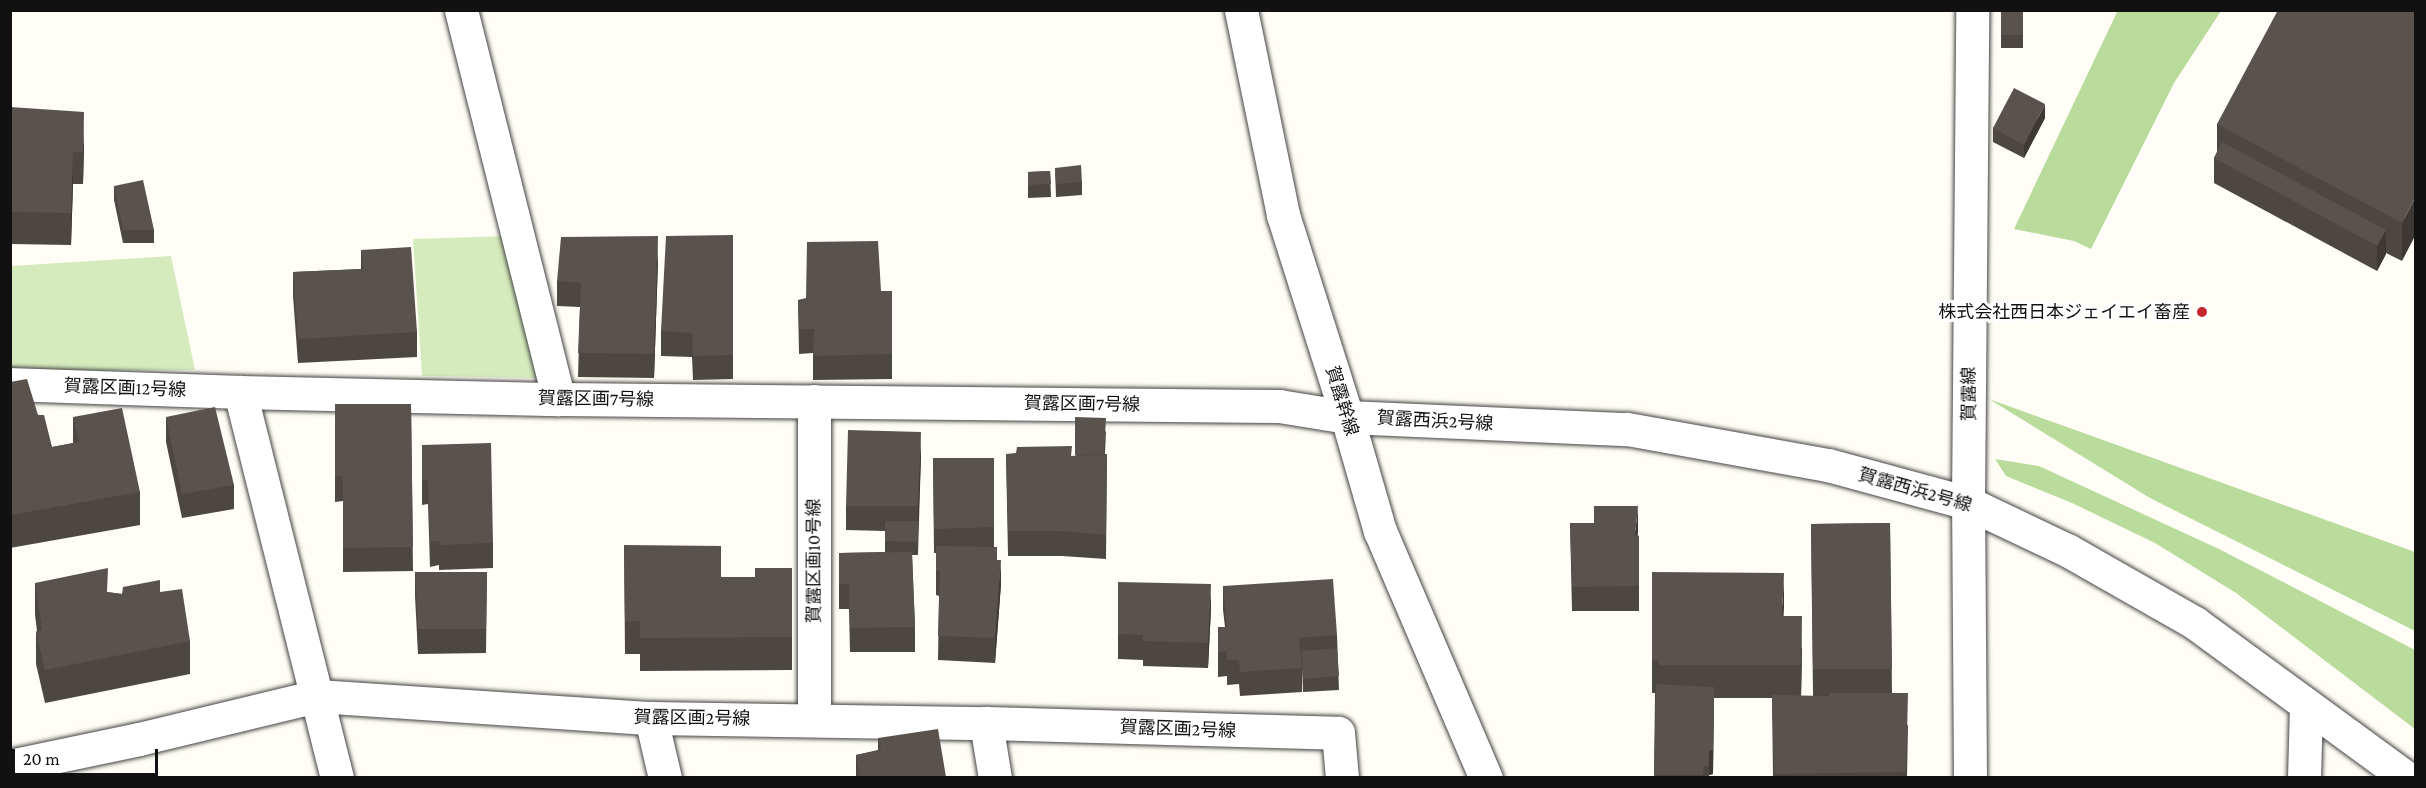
<!DOCTYPE html>
<meta charset="utf-8">
<style>
body{margin:0}
#map{position:relative;width:2426px;height:788px;overflow:hidden;background:#fffdf5;font-family:"Crimson Pro","Noto Sans JP",serif}
div>[style]{position:absolute}
[style*='--x']{left:calc(var(--x)*1px);top:calc(var(--y)*1px);width:calc(var(--w)*1px);rotate:calc(var(--a)*1deg)}
.green>*{inset:0;background:#d5ebbd}
.forest>*{inset:0;background:#b9dc9c}
.roads{filter:drop-shadow(0 0 2px #444) drop-shadow(0 0 2px #444)}
.minor>*{height:33px;margin:-16.5px;padding:0 16.5px;transform-origin:16.5px;border-radius:16.5px;background:#fff}
.tertiary>*{height:33px;margin:-16.5px;padding:0 16.5px;transform-origin:16.5px;border-radius:16.5px;background:#fff}
.wall>*{inset:0;background:#4d4742}
.shaded-wall>*{inset:0;background:#3f3936}
.building>*{inset:0;background:#5a524d}
.dots>*{width:16px;height:16px;translate:-50% -50%;box-sizing:border-box;border:3px solid #fff;border-radius:50%}
span{translate:-50% -50%;white-space:nowrap;text-align:center;line-height:1.15;-webkit-text-stroke:6px #fff;paint-order:stroke}
.poi-label{font-size:18px;color:#111}
.right{translate:-100% -50%;text-align:right}
.street-label{font-size:18px;color:#111}
.frame{position:absolute;inset:0;border:12px solid #111;pointer-events:none}
.scale{position:absolute;left:12px;top:749px;width:146px;height:27px;box-sizing:border-box;border:3px solid #111;border-top:0;padding-left:8px;font-size:18px;line-height:21px;white-space:nowrap;color:#111;-webkit-text-stroke:4px #fff;paint-order:stroke}
</style>
<div id="map">
<div class="green">
<i style="clip-path:polygon(507px 236px,543px 378px,422px 376px,413px 239px)"></i>
<i style="clip-path:polygon(171px 256px,195px 370px,11px 371px,11px 266px)"></i>
</div>
<div class="forest">
<i style="clip-path:polygon(2118px 10px,2221px 11px,2174px 83px,2091px 249px,2074px 241px,2014px 229px)"></i>
<i style="clip-path:polygon(1989px 399px,2415px 552px,2415px 631px,2150px 498px)"></i>
<i style="clip-path:polygon(1995px 459px,2039px 466px,2219px 549px,2415px 650px,2415px 729px,2236px 593px,2155px 543px,2072px 503px,2006px 476px)"></i>
</div>
<div class="roads">
<div class="minor">
<i style="--x:461;--y:10;--w:401;--a:75.9"></i>
<i style="--x:1241;--y:10;--w:209;--a:78.4"></i>
<i style="--x:1283;--y:215;--w:212;--a:72.4"></i>
<i style="--x:1347;--y:417;--w:119;--a:73.9"></i>
<i style="--x:1380;--y:531;--w:269;--a:66.8"></i>
<i style="--x:10;--y:384;--w:230;--a:2"></i>
<i style="--x:814;--y:401;--w:319;--a:90"></i>
<i style="--x:651;--y:718;--w:62;--a:76.9"></i>
<i style="--x:986;--y:723;--w:56;--a:80.7"></i>
<i style="--x:10;--y:766;--w:132;--a:-11.8"></i>
<i style="--x:139;--y:739;--w:183;--a:-13.6"></i>
<i style="--x:317;--y:696;--w:335;--a:3.8"></i>
<i style="--x:651;--y:718;--w:335;--a:0.9"></i>
<i style="--x:986;--y:723;--w:352;--a:1.6"></i>
<i style="--x:1338;--y:733;--w:45;--a:84.9"></i>
<i style="--x:337;--y:778;--w:398;--a:-104.1"></i>
<i style="--x:240;--y:392;--w:319;--a:1.3"></i>
<i style="--x:559;--y:399;--w:720;--a:0.56"></i>
<i style="--x:1279;--y:406;--w:69;--a:9.2"></i>
<i style="--x:1970;--y:778;--w:275;--a:-90.4"></i>
<i style="--x:1968;--y:503;--w:493;--a:-89.5"></i>
<i style="--x:2304;--y:778;--w:73;--a:-88.4"></i>
</div>
<div class="tertiary">
<i style="--x:1347;--y:417;--w:280;--a:2.5"></i>
<i style="--x:1627;--y:429;--w:204;--a:10.2"></i>
<i style="--x:1828;--y:465;--w:145;--a:15.2"></i>
<i style="--x:1968;--y:503;--w:112;--a:25.4"></i>
<i style="--x:2069;--y:551;--w:145;--a:29.7"></i>
<i style="--x:2195;--y:623;--w:263;--a:36.2"></i>
</div>
</div>
<div class="wall">
<i style="clip-path:polygon(2001px 10px,2023px 10px,2023px 48px,2001px 48px)"></i>
<i style="clip-path:polygon(2415px 10px,2402px 261px,2386px 253px,2386px 254px,2377px 271px,2214px 183px,2214px 158px,2217px 152px,2217px 124px)"></i>
<i style="clip-path:polygon(10px 107px,84px 145px,83px 184px,73px 184px,71px 245px,10px 244px)"></i>
<i style="clip-path:polygon(2045px 118px,2024px 158px,1993px 142px,1993px 128px)"></i>
<i style="clip-path:polygon(1055px 168px,1082px 182px,1082px 195px,1056px 197px)"></i>
<i style="clip-path:polygon(1050px 171px,1051px 197px,1028px 198px,1028px 172px)"></i>
<i style="clip-path:polygon(114px 186px,154px 230px,154px 243px,123px 243px,114px 200px)"></i>
<i style="clip-path:polygon(733px 235px,733px 379px,693px 380px,692px 357px,661px 356px,661px 331px)"></i>
<i style="clip-path:polygon(361px 250px,417px 332px,417px 357px,298px 363px,293px 296px,293px 272px,361px 269px)"></i>
<i style="clip-path:polygon(658px 261px,654px 378px,578px 377px,580px 307px,557px 306px,557px 281px)"></i>
<i style="clip-path:polygon(881px 291px,892px 291px,892px 379px,813px 380px,813px 353px,799px 354px,798px 300px)"></i>
<i style="clip-path:polygon(10px 382px,38px 415px,52px 447px,73px 443px,73px 417px,140px 492px,140px 525px,10px 548px)"></i>
<i style="clip-path:polygon(335px 404px,411px 404px,413px 571px,343px 572px,343px 501px,335px 502px)"></i>
<i style="clip-path:polygon(166px 417px,234px 485px,234px 509px,182px 518px,166px 442px)"></i>
<i style="clip-path:polygon(1106px 431px,1105px 454px,1107px 454px,1106px 559px,1062px 556px,1008px 556px,1006px 454px,1075px 456px)"></i>
<i style="clip-path:polygon(422px 445px,493px 543px,493px 568px,439px 570px,439px 565px,430px 567px,428px 504px,422px 505px)"></i>
<i style="clip-path:polygon(921px 456px,918px 555px,912px 555px,915px 627px,915px 652px,850px 652px,849px 609px,839px 609px,839px 553px,885px 552px,885px 531px,846px 530px,846px 506px)"></i>
<i style="clip-path:polygon(933px 458px,994px 458px,994px 547px,1001px 584px,995px 663px,938px 660px,939px 596px,936px 595px,936px 553px,934px 553px)"></i>
<i style="clip-path:polygon(1570px 523px,1638px 531px,1637px 535px,1639px 536px,1639px 611px,1572px 611px)"></i>
<i style="clip-path:polygon(1890px 523px,1892px 693px,1908px 726px,1907px 777px,1773px 777px,1772px 698px,1714px 698px,1713px 774px,1709px 775px,1709px 777px,1654px 777px,1655px 693px,1652px 693px,1652px 572px,1784px 605px,1783px 616px,1802px 649px,1801px 696px,1813px 696px,1811px 524px)"></i>
<i style="clip-path:polygon(624px 545px,721px 577px,755px 577px,792px 568px,792px 670px,640px 671px,640px 654px,625px 654px)"></i>
<i style="clip-path:polygon(415px 572px,487px 572px,486px 653px,418px 654px,415px 596px)"></i>
<i style="clip-path:polygon(1118px 582px,1211px 608px,1208px 668px,1143px 666px,1143px 660px,1118px 659px)"></i>
<i style="clip-path:polygon(35px 583px,122px 594px,160px 592px,190px 641px,190px 674px,45px 703px,36px 664px,36px 632px,37px 631px,35px 615px)"></i>
<i style="clip-path:polygon(1223px 586px,1337px 635px,1339px 690px,1303px 692px,1302px 668px,1302px 692px,1240px 696px,1239px 684px,1227px 685px,1227px 676px,1218px 677px,1218px 627px,1225px 627px,1223px 610px)"></i>
<i style="clip-path:polygon(878px 738px,946px 777px,856px 777px,856px 755px,878px 750px)"></i>
</div>
<div class="shaded-wall">
<i style="clip-path:polygon(2045px 104px,2045px 118px,2024px 158px,2024px 145px)"></i>
<i style="clip-path:polygon(84px 112px,84px 145px,83px 184px,83px 152px)"></i>
<i style="clip-path:polygon(73px 152px,73px 184px,71px 245px,71px 213px)"></i>
<i style="clip-path:polygon(2415px 198px,2415px 236px,2402px 261px,2402px 223px)"></i>
<i style="clip-path:polygon(2386px 230px,2386px 254px,2377px 271px,2377px 246px)"></i>
<i style="clip-path:polygon(658px 236px,658px 261px,654px 378px,654px 354px)"></i>
<i style="clip-path:polygon(921px 432px,921px 456px,918px 531px,918px 506px)"></i>
<i style="clip-path:polygon(1638px 506px,1638px 531px,1635px 559px,1635px 535px)"></i>
<i style="clip-path:polygon(1001px 560px,1001px 584px,995px 663px,995px 638px)"></i>
<i style="clip-path:polygon(1784px 573px,1784px 605px,1782px 649px,1782px 616px)"></i>
<i style="clip-path:polygon(1211px 584px,1211px 608px,1208px 668px,1208px 643px)"></i>
<i style="clip-path:polygon(1802px 616px,1802px 649px,1801px 698px,1801px 665px)"></i>
<i style="clip-path:polygon(1714px 687px,1713px 774px,1709px 775px,1709px 751px)"></i>
</div>
<div class="building">
<i style="clip-path:polygon(2001px 10px,2023px 10px,2023px 35px,2001px 35px)"></i>
<i style="clip-path:polygon(2278px 10px,2415px 10px,2415px 198px,2402px 223px,2217px 124px)"></i>
<i style="clip-path:polygon(2014px 88px,2045px 104px,2024px 145px,1993px 128px)"></i>
<i style="clip-path:polygon(10px 107px,84px 112px,83px 152px,73px 152px,71px 213px,10px 212px)"></i>
<i style="clip-path:polygon(2222px 142px,2386px 230px,2377px 246px,2214px 158px)"></i>
<i style="clip-path:polygon(1081px 165px,1082px 182px,1056px 184px,1055px 168px)"></i>
<i style="clip-path:polygon(1050px 171px,1051px 184px,1028px 185px,1028px 172px)"></i>
<i style="clip-path:polygon(143px 180px,154px 230px,123px 230px,114px 186px)"></i>
<i style="clip-path:polygon(733px 235px,733px 355px,693px 356px,692px 333px,661px 331px,666px 236px)"></i>
<i style="clip-path:polygon(658px 236px,654px 354px,578px 353px,581px 283px,557px 281px,561px 237px)"></i>
<i style="clip-path:polygon(878px 241px,881px 291px,892px 291px,892px 354px,813px 356px,814px 329px,799px 329px,798px 300px,806px 298px,807px 242px)"></i>
<i style="clip-path:polygon(411px 247px,417px 332px,298px 339px,293px 272px,363px 269px,361px 250px)"></i>
<i style="clip-path:polygon(27px 379px,38px 415px,44px 415px,52px 447px,79px 442px,73px 417px,122px 408px,140px 492px,10px 515px,10px 382px)"></i>
<i style="clip-path:polygon(335px 404px,411px 404px,413px 547px,343px 548px,343px 476px,335px 477px)"></i>
<i style="clip-path:polygon(215px 407px,234px 485px,182px 494px,166px 417px)"></i>
<i style="clip-path:polygon(1075px 417px,1106px 418px,1104px 454px,1075px 455px)"></i>
<i style="clip-path:polygon(848px 430px,921px 432px,918px 506px,846px 506px)"></i>
<i style="clip-path:polygon(491px 443px,493px 543px,439px 545px,440px 541px,430px 542px,428px 480px,422px 481px,422px 445px)"></i>
<i style="clip-path:polygon(1072px 446px,1071px 456px,1107px 454px,1106px 535px,1062px 531px,1008px 531px,1006px 454px,1016px 453px,1017px 447px)"></i>
<i style="clip-path:polygon(933px 458px,994px 458px,994px 527px,934px 529px)"></i>
<i style="clip-path:polygon(1594px 506px,1638px 506px,1635px 535px,1639px 536px,1639px 586px,1572px 587px,1570px 523px,1594px 523px)"></i>
<i style="clip-path:polygon(885px 521px,918px 521px,918px 542px,885px 541px)"></i>
<i style="clip-path:polygon(1890px 523px,1892px 669px,1813px 669px,1811px 524px)"></i>
<i style="clip-path:polygon(624px 545px,721px 546px,721px 577px,755px 577px,755px 568px,792px 568px,792px 637px,640px 638px,640px 621px,625px 622px)"></i>
<i style="clip-path:polygon(936px 546px,997px 547px,997px 560px,1001px 560px,995px 638px,938px 636px,940px 571px,936px 571px)"></i>
<i style="clip-path:polygon(912px 552px,915px 627px,850px 628px,849px 584px,839px 584px,839px 553px)"></i>
<i style="clip-path:polygon(108px 568px,107px 592px,122px 594px,123px 587px,160px 580px,160px 592px,182px 589px,190px 641px,45px 670px,36px 632px,42px 630px,35px 583px)"></i>
<i style="clip-path:polygon(415px 572px,487px 572px,486px 629px,418px 629px)"></i>
<i style="clip-path:polygon(1652px 572px,1784px 573px,1782px 616px,1802px 616px,1801px 665px,1659px 665px,1659px 660px,1652px 661px)"></i>
<i style="clip-path:polygon(1333px 579px,1337px 635px,1299px 638px,1302px 668px,1240px 672px,1239px 660px,1227px 660px,1227px 651px,1218px 652px,1218px 627px,1227px 627px,1223px 586px)"></i>
<i style="clip-path:polygon(1118px 582px,1211px 584px,1208px 643px,1143px 641px,1143px 635px,1118px 634px)"></i>
<i style="clip-path:polygon(1337px 648px,1339px 676px,1303px 679px,1302px 651px)"></i>
<i style="clip-path:polygon(1656px 684px,1714px 687px,1713px 750px,1709px 751px,1709px 766px,1704px 766px,1703px 775px,1654px 775px)"></i>
<i style="clip-path:polygon(1829px 693px,1908px 693px,1906px 772px,1774px 774px,1772px 695px,1829px 696px)"></i>
<i style="clip-path:polygon(938px 729px,946px 777px,860px 777px,856px 755px,881px 750px,878px 738px)"></i>
</div>
<div class="dots">
<i style="left:2202px;top:312px;background:#c4262e"></i>
</div>
<div class="poi-label">
<span class="right" style="left:2190px;top:312px">株式会社西日本ジェイエイ畜産</span>
</div>
<div class="street-label">
<span style="left:125px;top:388px;rotate:2deg">賀露区画12号線</span>
<span style="left:1969px;top:394px;rotate:-90deg">賀露線</span>
<span style="left:596px;top:399px;rotate:1deg">賀露区画7号線</span>
<span style="left:1342px;top:401px;rotate:73deg">賀露幹線</span>
<span style="left:1082px;top:404px;rotate:1deg">賀露区画7号線</span>
<span style="left:1435px;top:421px;rotate:3deg">賀露西浜2号線</span>
<span style="left:1915px;top:490px;rotate:16deg">賀露西浜2号線</span>
<span style="left:814px;top:561px;rotate:-90deg">賀露区画10号線</span>
<span style="left:692px;top:718px;rotate:1deg">賀露区画2号線</span>
<span style="left:1178px;top:729px;rotate:2deg">賀露区画2号線</span>
</div>
<div class="frame"></div>
<div class="scale">20 m</div>
</div>
